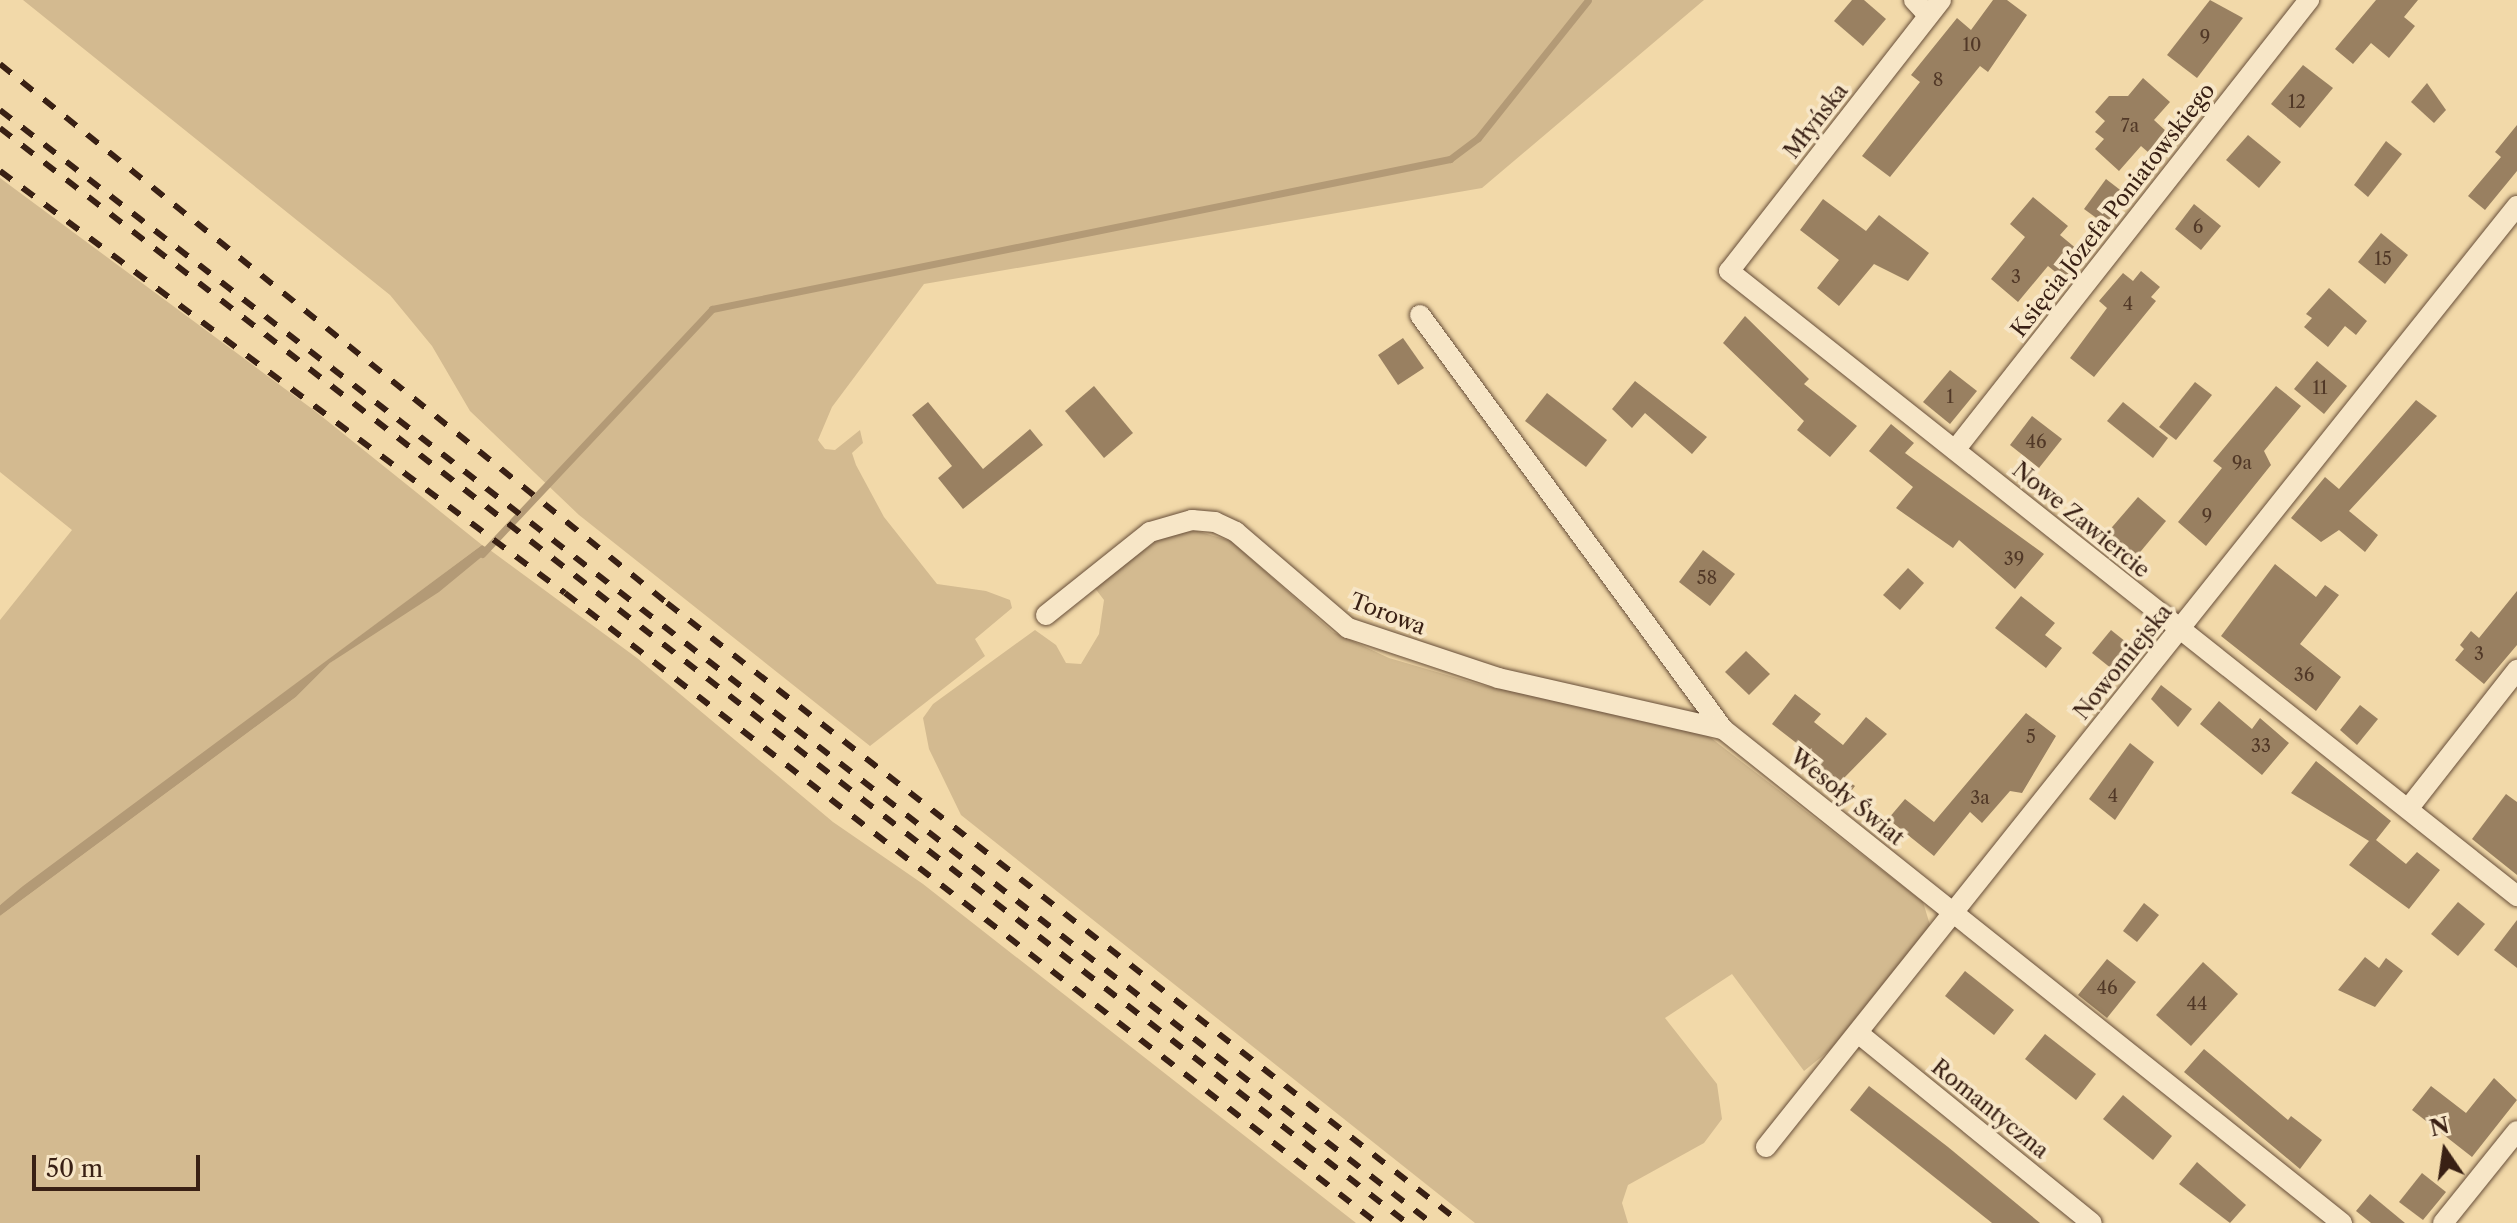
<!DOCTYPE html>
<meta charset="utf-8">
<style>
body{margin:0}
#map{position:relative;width:2517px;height:1223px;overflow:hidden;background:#f2d9a9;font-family:"Libre Caslon Text",serif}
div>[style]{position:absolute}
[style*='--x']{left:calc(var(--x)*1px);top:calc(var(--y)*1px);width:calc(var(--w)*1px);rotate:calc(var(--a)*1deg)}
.green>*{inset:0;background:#d3ba90}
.water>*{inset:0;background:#b39a76}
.stream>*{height:7px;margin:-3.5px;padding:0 3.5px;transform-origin:3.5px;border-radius:3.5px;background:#b39a76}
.building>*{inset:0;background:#998061}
.roads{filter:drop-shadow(0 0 2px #674e39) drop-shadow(0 0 2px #674e39)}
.minor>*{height:20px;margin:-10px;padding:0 10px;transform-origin:10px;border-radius:10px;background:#f7e6c7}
.rail>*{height:6px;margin-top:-3px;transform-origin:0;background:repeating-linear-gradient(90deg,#392014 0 14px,transparent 0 28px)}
span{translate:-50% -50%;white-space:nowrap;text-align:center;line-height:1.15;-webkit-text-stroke:8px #f7e6c7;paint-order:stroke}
.number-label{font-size:18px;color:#513827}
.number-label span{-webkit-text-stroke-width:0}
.street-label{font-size:22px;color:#392014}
.north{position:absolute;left:2405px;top:1111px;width:80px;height:80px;-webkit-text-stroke:6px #f7e6c7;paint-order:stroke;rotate:347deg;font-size:22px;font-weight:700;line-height:32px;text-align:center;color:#392014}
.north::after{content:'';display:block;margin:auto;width:28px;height:36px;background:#392014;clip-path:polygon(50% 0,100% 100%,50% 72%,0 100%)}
.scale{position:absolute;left:32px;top:1155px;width:168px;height:36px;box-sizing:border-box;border:4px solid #392014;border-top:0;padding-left:10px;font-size:24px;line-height:28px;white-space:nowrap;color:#392014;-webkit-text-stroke:6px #f7e6c7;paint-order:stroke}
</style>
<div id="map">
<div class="green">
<i style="clip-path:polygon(23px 0,1704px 0,1482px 188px,924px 284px,832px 407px,818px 440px,825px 449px,835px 450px,860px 430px,863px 443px,852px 453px,856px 465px,884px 517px,937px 584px,986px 591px,1010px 600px,1012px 608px,975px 639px,985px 656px,870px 746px,579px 515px,470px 411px,432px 346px,390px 295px)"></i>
<i style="clip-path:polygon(0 178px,315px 411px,482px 545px,0 905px,0 620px,72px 530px,0 472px)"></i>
<i style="clip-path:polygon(1167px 533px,1197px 531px,1231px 541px,1333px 632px,1389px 658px,1481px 685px,1702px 731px,1923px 902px,1930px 925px,1830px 1050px,1804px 1071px,1732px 974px,1665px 1018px,1717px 1084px,1722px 1119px,1704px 1143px,1628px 1185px,1622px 1203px,1628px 1223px,1475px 1223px,961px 815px,929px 749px,923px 718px,933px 704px,1035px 630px,1056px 645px,1066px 663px,1081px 664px,1099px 634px,1104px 600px,1094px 587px)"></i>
<i style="clip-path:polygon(490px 550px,637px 658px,833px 822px,923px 884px,1356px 1223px,0 1223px,0 916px,296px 697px,330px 663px)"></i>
</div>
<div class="water">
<i style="clip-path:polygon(482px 545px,490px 550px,439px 592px,330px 663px,296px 697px,0 916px,0 905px,23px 886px)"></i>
</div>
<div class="stream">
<i style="--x:482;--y:554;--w:336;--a:-46.8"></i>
<i style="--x:712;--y:309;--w:753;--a:-11.49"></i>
<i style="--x:1450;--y:159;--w:35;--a:-37"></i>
<i style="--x:1478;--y:138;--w:176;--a:-51.4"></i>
</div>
<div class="building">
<i style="clip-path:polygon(1852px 0,1864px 0,1886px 19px,1863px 46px,1834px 21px)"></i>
<i style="clip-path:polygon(1993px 0,2007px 0,2027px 15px,1988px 72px,1980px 66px,1890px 177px,1862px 156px,1920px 82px,1911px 75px,1957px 18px,1971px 30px)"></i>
<i style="clip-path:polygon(2210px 0,2243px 18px,2197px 78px,2167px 55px)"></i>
<i style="clip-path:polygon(2376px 0,2418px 0,2404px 17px,2415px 26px,2389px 58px,2371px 43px,2353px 64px,2335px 49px)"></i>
<i style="clip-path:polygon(2303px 65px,2333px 88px,2300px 128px,2271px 104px)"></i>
<i style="clip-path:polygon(2143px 78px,2170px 102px,2154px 120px,2167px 132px,2149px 153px,2141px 146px,2119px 171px,2095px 149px,2104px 139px,2095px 132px,2105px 121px,2095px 112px,2109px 96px,2128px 96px)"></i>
<i style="clip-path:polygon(2427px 83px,2446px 110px,2434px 123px,2411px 102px)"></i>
<i style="clip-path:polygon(2517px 125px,2517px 171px,2485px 210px,2468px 196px,2501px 157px,2495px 152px)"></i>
<i style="clip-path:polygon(2248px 135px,2281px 162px,2259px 188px,2226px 160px)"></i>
<i style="clip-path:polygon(2386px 141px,2402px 154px,2368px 197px,2354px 185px)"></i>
<i style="clip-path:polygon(2106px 179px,2128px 196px,2106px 225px,2084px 209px)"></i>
<i style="clip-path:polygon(2033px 197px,2068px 226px,2060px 235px,2084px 255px,2064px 279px,2048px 266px,2018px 302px,1991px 279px,2025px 237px,2010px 224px)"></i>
<i style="clip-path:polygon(1823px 199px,1866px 231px,1879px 215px,1929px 253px,1908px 281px,1874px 264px,1839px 306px,1817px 288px,1839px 260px,1800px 230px)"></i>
<i style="clip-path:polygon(2194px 204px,2221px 226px,2201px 250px,2175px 229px)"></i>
<i style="clip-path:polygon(2381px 233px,2408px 255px,2385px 284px,2358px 262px)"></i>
<i style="clip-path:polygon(2141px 271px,2160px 287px,2151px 297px,2156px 301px,2094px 377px,2070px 358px,2107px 308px,2099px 301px,2123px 273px,2133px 281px)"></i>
<i style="clip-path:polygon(2329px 288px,2367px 321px,2356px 335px,2345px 326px,2328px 347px,2304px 327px,2312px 318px,2306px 314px)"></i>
<i style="clip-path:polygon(1745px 316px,1809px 379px,1804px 384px,1857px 426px,1830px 457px,1797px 430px,1804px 421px,1723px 343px)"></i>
<i style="clip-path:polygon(1403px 338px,1424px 368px,1398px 385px,1378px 355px)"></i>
<i style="clip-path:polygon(2317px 361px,2347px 386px,2324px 414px,2294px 389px)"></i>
<i style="clip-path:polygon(1950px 370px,1977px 391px,1950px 424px,1923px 402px)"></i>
<i style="clip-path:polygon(1635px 381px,1707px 437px,1692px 454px,1645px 413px,1632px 428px,1612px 409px)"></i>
<i style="clip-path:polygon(2195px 382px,2212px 395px,2176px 440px,2159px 427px)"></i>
<i style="clip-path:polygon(1094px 386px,1133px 433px,1104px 458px,1065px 411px)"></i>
<i style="clip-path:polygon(2276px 386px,2301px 406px,2264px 451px,2271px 465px,2206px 546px,2178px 522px,2222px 468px,2213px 461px)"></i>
<i style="clip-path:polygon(1547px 393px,1607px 440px,1586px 467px,1525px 421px)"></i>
<i style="clip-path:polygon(2416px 400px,2437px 416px,2349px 511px,2378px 535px,2365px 552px,2339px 530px,2321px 542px,2291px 518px,2325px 477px,2339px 489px)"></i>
<i style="clip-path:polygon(928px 402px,983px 469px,1030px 429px,1043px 445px,963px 509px,938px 478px,952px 466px,912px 415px)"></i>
<i style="clip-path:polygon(2123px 402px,2168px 438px,2153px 458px,2107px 421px)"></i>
<i style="clip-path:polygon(2032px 416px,2062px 439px,2039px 468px,2010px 445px)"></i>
<i style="clip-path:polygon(1891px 424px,1914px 443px,1905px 453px,2044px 554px,2015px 589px,1959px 540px,1953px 548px,1896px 508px,1913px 487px,1869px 451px)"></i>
<i style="clip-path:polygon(2138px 497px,2166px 521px,2136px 557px,2107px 533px)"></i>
<i style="clip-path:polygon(1703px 550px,1735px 574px,1710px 606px,1679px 582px)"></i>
<i style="clip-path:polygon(2275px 564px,2316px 597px,2325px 585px,2339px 595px,2300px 644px,2341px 677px,2316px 711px,2221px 636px)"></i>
<i style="clip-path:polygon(1908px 568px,1924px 583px,1900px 610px,1883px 595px)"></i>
<i style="clip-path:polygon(2517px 591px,2517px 645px,2484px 684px,2455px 660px,2464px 649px,2460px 645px,2471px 631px,2479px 638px)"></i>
<i style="clip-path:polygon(2021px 596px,2055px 623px,2045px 635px,2062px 648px,2046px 668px,1995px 628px)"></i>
<i style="clip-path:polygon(2111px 630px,2136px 650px,2117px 673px,2092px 653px)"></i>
<i style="clip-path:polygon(1746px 651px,1770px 674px,1749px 695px,1725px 672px)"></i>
<i style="clip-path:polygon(2161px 685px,2192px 709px,2178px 727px,2151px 699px)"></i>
<i style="clip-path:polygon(1795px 694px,1821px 714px,1814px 722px,1843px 745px,1866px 717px,1887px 734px,1844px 778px,1855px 786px,1842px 803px,1810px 777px,1821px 762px,1772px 724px)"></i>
<i style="clip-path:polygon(2219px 701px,2252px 729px,2260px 718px,2289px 743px,2262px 775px,2200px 724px)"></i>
<i style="clip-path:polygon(2360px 705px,2378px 719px,2357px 745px,2340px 730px)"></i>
<i style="clip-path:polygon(2026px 713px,2056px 736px,2022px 793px,2010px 791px,1982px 823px,1970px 812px,1934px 856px,1888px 819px,1905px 799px,1934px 822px)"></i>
<i style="clip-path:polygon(2130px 743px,2154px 762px,2115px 820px,2089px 799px)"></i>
<i style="clip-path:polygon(2316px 761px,2391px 821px,2376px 840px,2406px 864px,2417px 852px,2440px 870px,2409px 909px,2349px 865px,2369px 841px,2291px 793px)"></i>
<i style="clip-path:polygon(2506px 794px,2517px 802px,2517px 875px,2472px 839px)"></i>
<i style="clip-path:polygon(2458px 902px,2485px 924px,2458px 956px,2431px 934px)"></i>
<i style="clip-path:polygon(2144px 903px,2159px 915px,2137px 942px,2123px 931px)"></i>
<i style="clip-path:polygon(2517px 920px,2517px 968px,2494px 950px)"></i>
<i style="clip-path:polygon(2365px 957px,2379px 968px,2386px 958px,2403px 971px,2375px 1007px,2338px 990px)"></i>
<i style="clip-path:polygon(2107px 959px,2136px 982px,2107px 1018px,2078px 995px)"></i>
<i style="clip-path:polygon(2203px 962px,2238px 994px,2191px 1046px,2156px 1015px)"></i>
<i style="clip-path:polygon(1965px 971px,2014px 1010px,1994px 1035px,1945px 996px)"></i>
<i style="clip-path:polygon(2045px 1034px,2096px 1074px,2076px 1100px,2025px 1059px)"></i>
<i style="clip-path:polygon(2204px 1049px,2288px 1120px,2291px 1116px,2322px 1140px,2300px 1169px,2184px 1072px)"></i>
<i style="clip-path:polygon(2494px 1078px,2517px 1100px,2472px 1157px,2412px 1110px,2431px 1086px,2466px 1113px)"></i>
<i style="clip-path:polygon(1869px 1086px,1948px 1147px,2040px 1223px,1992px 1223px,1850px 1110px)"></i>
<i style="clip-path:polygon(2123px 1095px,2172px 1136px,2153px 1160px,2103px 1119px)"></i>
<i style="clip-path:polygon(2197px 1162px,2246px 1205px,2230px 1223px,2179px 1184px)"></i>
<i style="clip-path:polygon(2422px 1173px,2446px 1192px,2423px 1220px,2399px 1202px)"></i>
<i style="clip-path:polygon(2370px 1194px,2405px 1223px,2371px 1223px,2356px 1211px)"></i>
</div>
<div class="roads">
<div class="minor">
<i style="--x:1914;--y:0;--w:21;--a:47"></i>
<i style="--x:1941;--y:0;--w:344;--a:128"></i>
<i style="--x:1729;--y:271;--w:1006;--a:38.42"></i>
<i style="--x:1420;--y:315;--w:513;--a:53.8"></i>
<i style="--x:1723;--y:729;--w:792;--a:38.59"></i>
<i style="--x:1955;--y:450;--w:573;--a:-51.81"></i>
<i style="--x:1046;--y:615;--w:133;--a:-38.6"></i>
<i style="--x:1150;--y:532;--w:44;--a:-15.9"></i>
<i style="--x:1192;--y:520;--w:23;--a:5"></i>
<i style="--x:1215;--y:522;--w:23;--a:25"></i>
<i style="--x:1236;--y:532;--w:148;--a:40.6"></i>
<i style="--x:1348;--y:628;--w:158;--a:18.4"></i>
<i style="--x:1498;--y:678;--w:231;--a:12.8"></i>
<i style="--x:2408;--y:809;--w:177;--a:-51.9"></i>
<i style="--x:1858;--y:1033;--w:301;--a:39.1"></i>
<i style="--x:1766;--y:1147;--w:1204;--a:-51.41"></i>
<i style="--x:2443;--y:1223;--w:118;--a:-51.2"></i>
</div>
</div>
<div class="rail">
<i style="--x:0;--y:64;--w:858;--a:38.94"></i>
<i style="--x:667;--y:603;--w:1007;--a:37.98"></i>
<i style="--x:0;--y:110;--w:1813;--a:37.87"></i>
<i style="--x:0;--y:128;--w:1783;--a:37.89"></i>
<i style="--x:0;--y:171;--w:705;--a:36.76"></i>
<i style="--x:565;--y:593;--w:1028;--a:37.81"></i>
</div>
<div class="number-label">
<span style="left:2205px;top:37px">9</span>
<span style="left:1972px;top:45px">10</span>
<span style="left:1938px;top:80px">8</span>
<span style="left:2297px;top:102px">12</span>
<span style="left:2130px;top:126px">7a</span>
<span style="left:2198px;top:227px">6</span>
<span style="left:2383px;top:259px">15</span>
<span style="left:2016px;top:277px">3</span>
<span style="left:2128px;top:304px">4</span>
<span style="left:2320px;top:388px">11</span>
<span style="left:1950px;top:397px">1</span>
<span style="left:2036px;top:442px">46</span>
<span style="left:2242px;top:463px">9a</span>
<span style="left:2207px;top:516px">9</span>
<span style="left:2014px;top:559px">39</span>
<span style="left:1707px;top:578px">58</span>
<span style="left:2479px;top:654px">3</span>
<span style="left:2304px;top:675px">36</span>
<span style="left:2031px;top:737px">5</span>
<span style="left:2261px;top:746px">33</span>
<span style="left:2113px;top:796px">4</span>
<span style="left:1980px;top:798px">3a</span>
<span style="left:2107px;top:988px">46</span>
<span style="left:2197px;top:1004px">44</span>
</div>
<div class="street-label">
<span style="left:1816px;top:121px;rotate:-52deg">Młyńska</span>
<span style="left:2113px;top:210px;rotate:-52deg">Księcia Józefa Poniatowskiego</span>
<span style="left:2081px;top:520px;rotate:39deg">Nowe Zawiercie</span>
<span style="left:1388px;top:614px;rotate:21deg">Torowa</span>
<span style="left:2123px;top:662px;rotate:-51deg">Nowomiejska</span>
<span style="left:1847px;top:797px;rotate:39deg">Wesoły Świat</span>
<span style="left:1990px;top:1109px;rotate:39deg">Romantyczna</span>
</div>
<div class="north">N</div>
<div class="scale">50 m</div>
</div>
